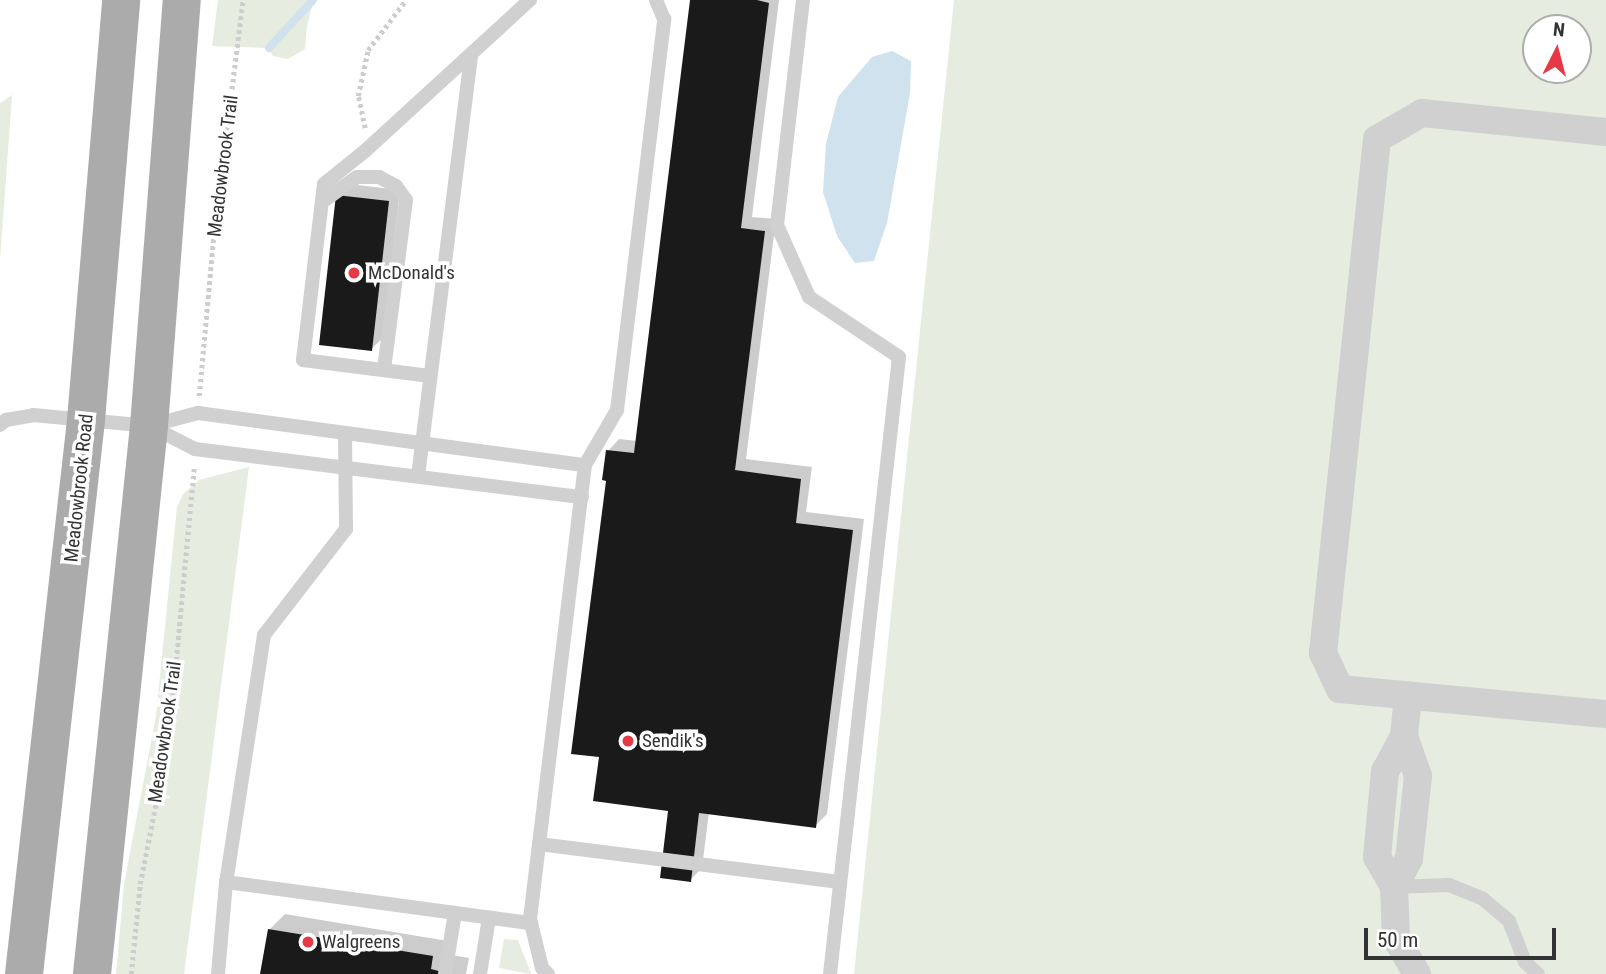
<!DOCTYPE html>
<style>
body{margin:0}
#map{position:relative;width:1606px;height:974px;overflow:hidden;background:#fff;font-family:"Roboto Condensed",sans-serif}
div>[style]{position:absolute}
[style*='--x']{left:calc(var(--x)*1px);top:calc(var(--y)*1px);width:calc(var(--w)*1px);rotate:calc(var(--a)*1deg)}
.green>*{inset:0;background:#e6ecdf}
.water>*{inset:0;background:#cfe2ee}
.shadow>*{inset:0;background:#0003}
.stream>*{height:8px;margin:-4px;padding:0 4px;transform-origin:4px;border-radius:4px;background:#cfe2ee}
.building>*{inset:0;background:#1a1a1a}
.path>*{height:4.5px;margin-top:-2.25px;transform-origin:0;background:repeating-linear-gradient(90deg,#cdcdcd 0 3.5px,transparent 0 7px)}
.lane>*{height:14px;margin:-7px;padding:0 7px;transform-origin:7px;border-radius:7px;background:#d0d0d0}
.street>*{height:28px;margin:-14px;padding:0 14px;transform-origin:14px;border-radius:14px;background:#d0d0d0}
.primary>*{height:38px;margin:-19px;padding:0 19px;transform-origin:19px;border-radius:19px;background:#ababab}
.dots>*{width:19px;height:19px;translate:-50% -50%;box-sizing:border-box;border:4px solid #fff;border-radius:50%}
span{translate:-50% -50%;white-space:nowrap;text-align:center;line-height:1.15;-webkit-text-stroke:7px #fff;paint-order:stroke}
.street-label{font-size:19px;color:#333}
.poi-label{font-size:19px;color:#333}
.left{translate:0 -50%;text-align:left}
.north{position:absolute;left:1522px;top:14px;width:70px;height:70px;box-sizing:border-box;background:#fff;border:2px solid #adadad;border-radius:50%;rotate:6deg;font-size:19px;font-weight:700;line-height:28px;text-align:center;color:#333}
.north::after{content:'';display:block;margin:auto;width:24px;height:32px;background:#e63946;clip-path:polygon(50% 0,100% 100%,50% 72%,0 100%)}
.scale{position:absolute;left:1364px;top:928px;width:192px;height:32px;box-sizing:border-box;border:4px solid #333;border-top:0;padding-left:9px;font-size:21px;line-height:24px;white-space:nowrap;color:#333;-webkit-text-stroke:5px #fff;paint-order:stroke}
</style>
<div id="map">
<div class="green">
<i style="clip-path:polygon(218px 0,314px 0,307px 25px,305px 49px,288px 59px,273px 56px,268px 48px,212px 46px)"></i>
<i style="clip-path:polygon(evenodd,954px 0,1606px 0,1606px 974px,854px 974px,954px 0,1536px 28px,1578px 28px,1578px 70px,1536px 70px,1536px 28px)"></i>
<i style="clip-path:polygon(12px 95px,0 260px,0 103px)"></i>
<i style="clip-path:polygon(249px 467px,184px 974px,116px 974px,124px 884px,156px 716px,177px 507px,183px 494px,199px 480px)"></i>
<i style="clip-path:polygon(504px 939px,518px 940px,531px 974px,499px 968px)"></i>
</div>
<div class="water">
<i style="clip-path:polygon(892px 51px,911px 61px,910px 93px,887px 223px,874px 261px,855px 263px,837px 236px,823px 192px,826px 144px,838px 97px,872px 57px)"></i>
</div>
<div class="shadow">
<i style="clip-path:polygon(692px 0,779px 0,752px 217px,776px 219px,746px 459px,812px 467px,806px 512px,864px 519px,827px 814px,815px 826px,709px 812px,702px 868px,690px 880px,670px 810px,601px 756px,608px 451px,619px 439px,637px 441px)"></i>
<i style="clip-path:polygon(349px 184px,400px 190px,383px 338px,371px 349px,338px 196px)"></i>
<i style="clip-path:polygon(285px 914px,448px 941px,446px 954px,469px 958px,466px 974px,262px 974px,269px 930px)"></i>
</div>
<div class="stream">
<i style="--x:269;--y:48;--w:65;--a:-47.5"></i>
</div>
<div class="building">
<i style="clip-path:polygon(690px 0,757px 0,769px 3px,741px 228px,765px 231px,735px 470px,801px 479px,796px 523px,853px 530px,816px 828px,699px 813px,691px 882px,660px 878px,668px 811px,593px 801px,599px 757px,571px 754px,606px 481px,602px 480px,606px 450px,634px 453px)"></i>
<i style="clip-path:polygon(336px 195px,389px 201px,372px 351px,319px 345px)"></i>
<i style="clip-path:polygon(268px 929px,433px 956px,431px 969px,450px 974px,260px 974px)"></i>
</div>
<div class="path">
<i style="--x:365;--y:128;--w:33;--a:-102"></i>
<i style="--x:358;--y:96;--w:47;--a:-77.7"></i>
<i style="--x:368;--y:50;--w:63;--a:-52.8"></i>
<i style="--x:199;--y:396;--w:176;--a:-84.8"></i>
<i style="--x:215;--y:221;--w:223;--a:-82.8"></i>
<i style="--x:131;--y:974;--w:90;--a:-84.3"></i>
<i style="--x:140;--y:884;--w:150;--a:-78.8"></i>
<i style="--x:169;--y:737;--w:271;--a:-84.7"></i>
</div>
<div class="lane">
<i style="--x:803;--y:0;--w:226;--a:96.6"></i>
<i style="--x:777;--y:225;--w:79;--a:66"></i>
<i style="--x:809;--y:297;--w:108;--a:33.7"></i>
<i style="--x:899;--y:357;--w:621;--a:96.38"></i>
<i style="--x:322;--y:202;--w:43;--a:-35.5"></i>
<i style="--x:357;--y:177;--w:22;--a:0"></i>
<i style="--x:379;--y:177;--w:19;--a:28"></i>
<i style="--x:396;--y:186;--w:17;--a:54"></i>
<i style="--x:406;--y:200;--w:171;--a:97.4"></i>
<i style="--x:430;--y:376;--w:128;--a:-172.8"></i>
<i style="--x:303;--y:360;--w:177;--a:-83.2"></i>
<i style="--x:324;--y:184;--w:53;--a:-38.8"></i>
<i style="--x:365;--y:151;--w:224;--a:-42.5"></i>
<i style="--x:0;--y:425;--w:8;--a:-40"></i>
<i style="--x:6;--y:420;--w:27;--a:-10"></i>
<i style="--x:33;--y:415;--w:117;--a:5.4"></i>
<i style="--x:149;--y:426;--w:51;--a:-14.9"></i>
<i style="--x:198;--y:413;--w:390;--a:7.7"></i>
<i style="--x:150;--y:426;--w:51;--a:27.1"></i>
<i style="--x:195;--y:449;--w:390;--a:7.1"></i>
<i style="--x:345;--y:433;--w:96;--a:89.4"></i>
<i style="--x:346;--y:529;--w:134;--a:127.7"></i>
<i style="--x:264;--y:635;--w:250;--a:98.7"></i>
<i style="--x:226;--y:882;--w:308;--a:7.7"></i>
<i style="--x:418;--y:476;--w:425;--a:-82.8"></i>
<i style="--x:539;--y:844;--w:303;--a:7.2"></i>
<i style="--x:1394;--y:887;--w:55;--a:-2.1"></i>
<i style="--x:1449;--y:885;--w:37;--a:22"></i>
<i style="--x:1483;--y:899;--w:34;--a:40"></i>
<i style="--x:1509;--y:921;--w:44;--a:68.7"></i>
<i style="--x:1525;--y:962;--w:18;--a:43"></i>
<i style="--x:218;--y:974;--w:92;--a:-85"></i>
<i style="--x:445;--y:974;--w:62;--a:-80.7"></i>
<i style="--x:480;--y:974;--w:57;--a:-80.9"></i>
<i style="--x:548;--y:974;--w:8;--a:-135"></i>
<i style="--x:542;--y:968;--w:50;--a:-103.8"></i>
<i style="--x:530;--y:919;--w:457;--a:-83.1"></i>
<i style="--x:585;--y:465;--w:64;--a:-59.8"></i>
<i style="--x:617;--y:410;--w:394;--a:-83.1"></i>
<i style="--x:664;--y:19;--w:21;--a:-113"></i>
</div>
<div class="street">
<i style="--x:1606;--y:132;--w:185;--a:-174.1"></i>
<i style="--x:1422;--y:113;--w:52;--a:150"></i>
<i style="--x:1377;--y:139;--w:517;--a:96"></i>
<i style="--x:1323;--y:653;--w:40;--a:65"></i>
<i style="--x:1340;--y:689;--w:267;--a:5.4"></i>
<i style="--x:1408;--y:696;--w:40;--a:95.7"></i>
<i style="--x:1404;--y:736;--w:40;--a:118"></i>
<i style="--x:1385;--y:771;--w:86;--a:95.3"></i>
<i style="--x:1377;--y:857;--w:34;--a:60"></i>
<i style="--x:1394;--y:887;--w:51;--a:87.8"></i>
<i style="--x:1396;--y:938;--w:42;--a:59.7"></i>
<i style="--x:1394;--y:887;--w:32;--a:-62"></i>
<i style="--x:1409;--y:859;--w:83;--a:-83.8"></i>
<i style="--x:1418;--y:776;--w:42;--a:-109.3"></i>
</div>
<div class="primary">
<i style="--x:24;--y:974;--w:557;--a:-83.61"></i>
<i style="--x:86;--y:420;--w:421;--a:-85.2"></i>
<i style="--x:92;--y:974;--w:551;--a:-84.06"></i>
<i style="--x:149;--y:426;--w:427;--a:-85.6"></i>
</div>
<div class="dots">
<i style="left:354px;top:273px;background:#e63946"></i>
<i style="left:628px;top:741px;background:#e63946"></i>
<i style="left:308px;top:942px;background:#e63946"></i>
</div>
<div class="street-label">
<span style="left:223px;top:166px;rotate:-83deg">Meadowbrook Trail</span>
<span style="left:79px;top:488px;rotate:-84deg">Meadowbrook Road</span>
<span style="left:165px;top:732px;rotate:-82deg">Meadowbrook Trail</span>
</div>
<div class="poi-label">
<span class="left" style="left:368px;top:273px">McDonald's</span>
<span class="left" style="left:642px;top:741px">Sendik's</span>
<span class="left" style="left:322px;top:942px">Walgreens</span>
</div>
<div class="north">N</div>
<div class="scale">50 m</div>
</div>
